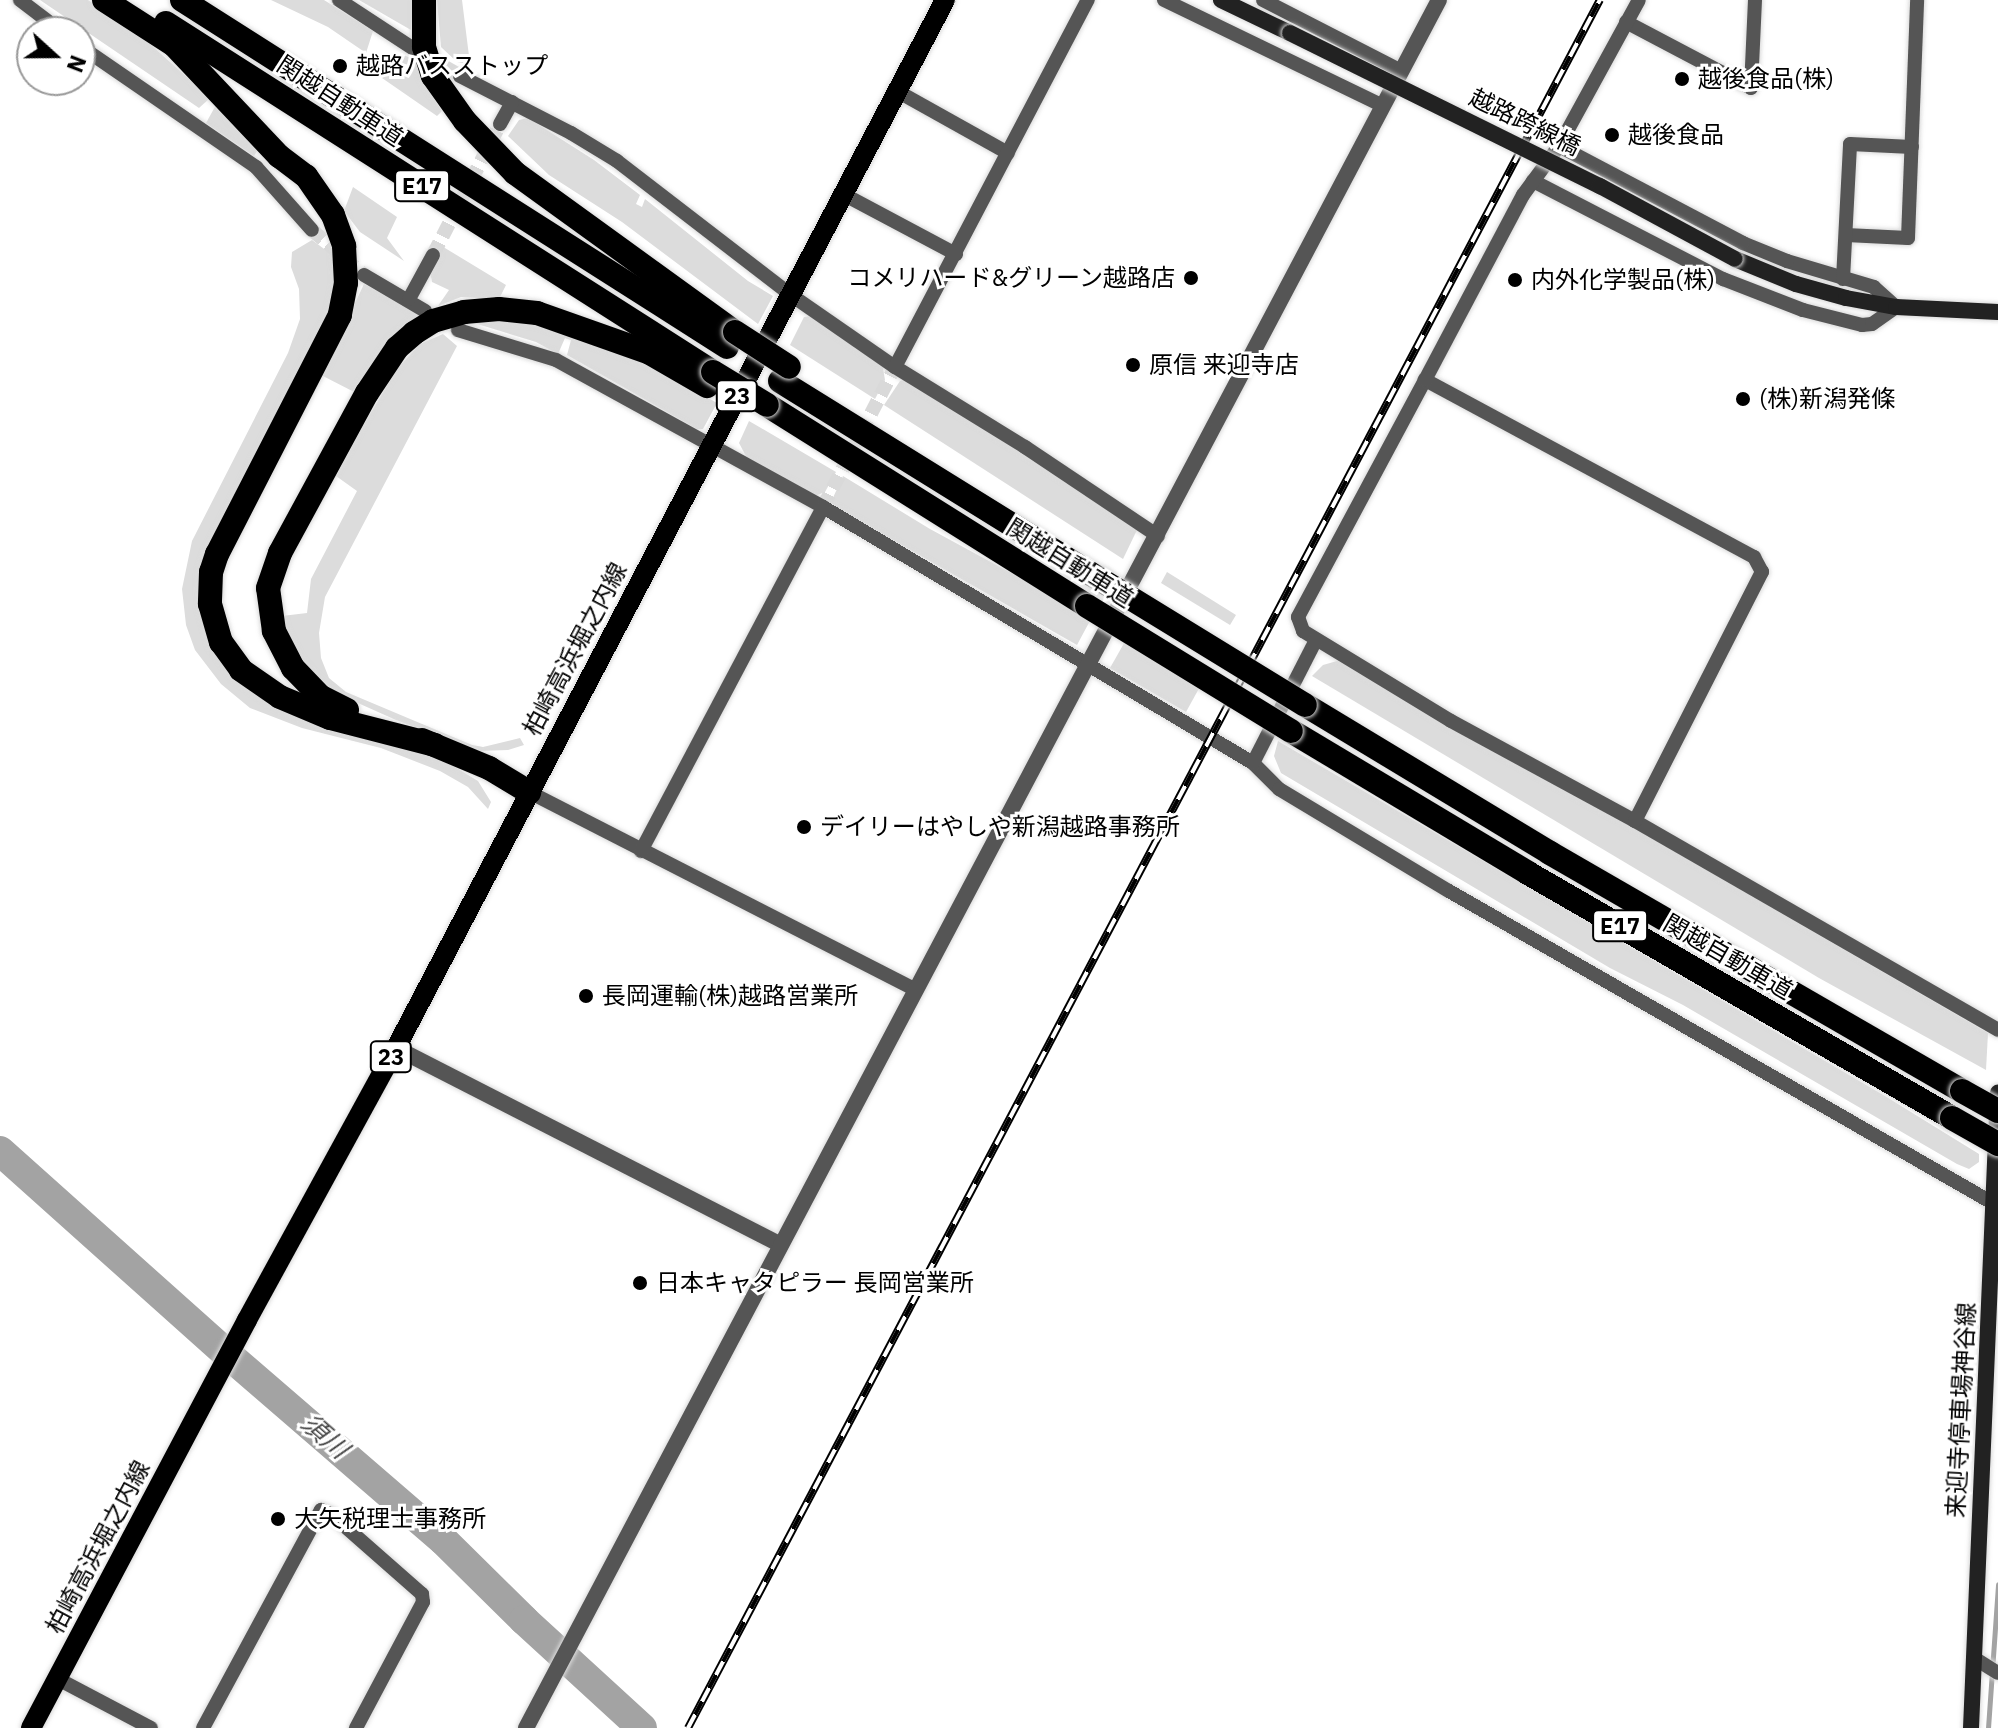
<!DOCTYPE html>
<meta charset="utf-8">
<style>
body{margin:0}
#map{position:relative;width:1998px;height:1728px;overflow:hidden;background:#fff;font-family:"IBM Plex Sans","Noto Sans JP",sans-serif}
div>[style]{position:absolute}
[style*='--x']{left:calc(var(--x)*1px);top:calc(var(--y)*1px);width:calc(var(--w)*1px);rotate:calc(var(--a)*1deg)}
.green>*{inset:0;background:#dcdcdc}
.stream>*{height:5px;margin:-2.5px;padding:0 2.5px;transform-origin:2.5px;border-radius:2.5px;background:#a3a3a3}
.river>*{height:30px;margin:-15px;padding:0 15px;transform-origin:15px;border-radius:15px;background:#a3a3a3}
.minor-tunnel>*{height:14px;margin-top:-7px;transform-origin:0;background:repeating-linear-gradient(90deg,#d9d9d9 0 14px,transparent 0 21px)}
.roads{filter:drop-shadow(0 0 2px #dbdbdb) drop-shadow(0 0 2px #dbdbdb)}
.minor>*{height:14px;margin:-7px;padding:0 7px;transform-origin:7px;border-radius:7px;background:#555}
.tertiary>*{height:16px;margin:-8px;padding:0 8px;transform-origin:8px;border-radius:8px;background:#555}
.secondary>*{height:16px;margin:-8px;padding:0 8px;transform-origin:8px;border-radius:8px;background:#222}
.primary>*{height:20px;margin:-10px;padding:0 10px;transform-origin:10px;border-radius:10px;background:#000}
.motorway>*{height:24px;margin:-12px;padding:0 12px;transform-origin:12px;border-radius:12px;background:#000}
.rail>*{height:8px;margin-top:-4px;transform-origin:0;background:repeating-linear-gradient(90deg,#fff 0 15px,#000 0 30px);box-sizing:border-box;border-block:2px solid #000}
.bridges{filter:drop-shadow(0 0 2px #dbdbdb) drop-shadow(0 0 2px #dbdbdb)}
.secondary-bridge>*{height:16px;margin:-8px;padding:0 8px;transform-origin:8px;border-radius:8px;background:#222}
.motorway-bridge>*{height:24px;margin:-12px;padding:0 12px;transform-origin:12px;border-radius:12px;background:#000}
.dots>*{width:22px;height:22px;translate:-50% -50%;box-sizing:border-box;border:4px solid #fff;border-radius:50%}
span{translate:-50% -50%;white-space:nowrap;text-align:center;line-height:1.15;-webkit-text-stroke:6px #fff;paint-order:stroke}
.shield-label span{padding:2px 6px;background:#fff;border:2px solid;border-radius:6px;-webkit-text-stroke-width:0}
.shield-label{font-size:22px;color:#000;font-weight:700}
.poi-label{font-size:24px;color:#000}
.left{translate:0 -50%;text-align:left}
.right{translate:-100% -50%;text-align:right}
.street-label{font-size:24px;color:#000}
.water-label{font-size:26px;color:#444;font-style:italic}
.north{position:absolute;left:16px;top:16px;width:80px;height:80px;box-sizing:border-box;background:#fff;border:2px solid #999;border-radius:50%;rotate:111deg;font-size:22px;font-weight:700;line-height:32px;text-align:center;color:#000}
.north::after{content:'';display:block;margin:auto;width:28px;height:36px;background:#000;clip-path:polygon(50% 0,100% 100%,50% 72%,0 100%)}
</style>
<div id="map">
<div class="green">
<i style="clip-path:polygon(40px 0,88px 0,150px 44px,210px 98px,199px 108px)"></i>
<i style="clip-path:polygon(271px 0,324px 0,373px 31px,366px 53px,328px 27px)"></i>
<i style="clip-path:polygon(359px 0,413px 0,411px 30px)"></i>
<i style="clip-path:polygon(437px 0,462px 0,470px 64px,457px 62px,441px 47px)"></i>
<i style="clip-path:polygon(401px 54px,416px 60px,426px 87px,442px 111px,437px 116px,382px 78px)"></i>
<i style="clip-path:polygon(216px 105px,259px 148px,254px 156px,206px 123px)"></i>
<i style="clip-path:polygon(528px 118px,594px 160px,640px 195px,636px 204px,642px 207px,645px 199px,748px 281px,773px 296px,758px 324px,622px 222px,549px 175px,508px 136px,519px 120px)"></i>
<i style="clip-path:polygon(353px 187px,397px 217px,387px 238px,404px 261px,360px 232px,344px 211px)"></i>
<i style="clip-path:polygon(312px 240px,331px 254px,338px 265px,329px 316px,214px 543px,225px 663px,445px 761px,478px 781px,491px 802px,488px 809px,468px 787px,440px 771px,381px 748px,302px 728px,250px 708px,221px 684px,195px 650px,186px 625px,182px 589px,192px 541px,288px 353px,300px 319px,299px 289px,291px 267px,292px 252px)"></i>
<i style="clip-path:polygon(440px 245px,506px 285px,499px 299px,461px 297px,438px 306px,449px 290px,432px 282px,430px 271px)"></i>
<i style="clip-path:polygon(364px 284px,423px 316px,360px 395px,321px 375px)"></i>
<i style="clip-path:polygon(811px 316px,882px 362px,885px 380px,875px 399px,790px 345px,804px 317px)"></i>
<i style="clip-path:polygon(489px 317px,541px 322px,638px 358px,717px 403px,703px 429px,697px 429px,567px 355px,571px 340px,565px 338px,558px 354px,536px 342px,471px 322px)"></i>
<i style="clip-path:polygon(443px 334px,457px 346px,325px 597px,319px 633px,321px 658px,329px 678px,346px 692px,472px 745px,483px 747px,520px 738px,524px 745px,508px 750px,480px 751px,396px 720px,331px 691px,308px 670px,286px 634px,282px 616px,307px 613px,311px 579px,357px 491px,336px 476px,363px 426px,397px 369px,420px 344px)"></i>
<i style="clip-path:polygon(908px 378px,1137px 530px,1123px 559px,884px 405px,900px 381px)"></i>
<i style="clip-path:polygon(749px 421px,836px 472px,825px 492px,815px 496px,747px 458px,739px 443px)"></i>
<i style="clip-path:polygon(843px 476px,930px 529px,1092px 617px,1077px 645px,837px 508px,831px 502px)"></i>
<i style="clip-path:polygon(1167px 572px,1236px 615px,1230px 625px,1161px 583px)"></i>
<i style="clip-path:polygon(1127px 638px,1202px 683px,1186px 712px,1110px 668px)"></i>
<i style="clip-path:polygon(1337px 661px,1349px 663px,1988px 1033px,1986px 1070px,1819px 978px,1312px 676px,1323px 665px)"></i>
<i style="clip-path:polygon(1278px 741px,1885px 1096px,1979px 1154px,1979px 1162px,1969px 1169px,1957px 1164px,1683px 1005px,1610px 968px,1281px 773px,1274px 756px)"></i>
</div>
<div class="stream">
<i style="--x:1988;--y:1728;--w:144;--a:-86"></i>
</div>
<div class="river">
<i style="--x:0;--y:1151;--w:302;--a:41.8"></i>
<i style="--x:225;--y:1352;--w:288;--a:40.8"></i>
<i style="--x:443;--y:1540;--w:114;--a:44.6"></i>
<i style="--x:524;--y:1620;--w:160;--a:42.5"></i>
</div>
<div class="minor-tunnel">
<i style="--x:426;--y:56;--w:39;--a:30"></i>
<i style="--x:312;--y:230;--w:69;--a:40.9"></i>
<i style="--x:433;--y:255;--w:147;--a:-62.9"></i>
<i style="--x:823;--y:507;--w:157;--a:-62.8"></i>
</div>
<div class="roads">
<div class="minor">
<i style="--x:20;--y:0;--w:53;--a:37.3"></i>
<i style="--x:339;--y:0;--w:90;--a:33.2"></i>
<i style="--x:1164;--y:0;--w:243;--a:25.8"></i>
<i style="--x:1263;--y:0;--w:155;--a:27.2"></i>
<i style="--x:1626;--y:22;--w:141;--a:27.8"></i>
<i style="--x:1751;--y:88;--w:88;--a:-87.4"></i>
<i style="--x:80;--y:46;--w:214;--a:34.5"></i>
<i style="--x:256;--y:167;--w:84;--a:48.4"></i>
<i style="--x:460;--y:76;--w:125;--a:27.2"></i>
<i style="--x:571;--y:133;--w:54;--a:31.3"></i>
<i style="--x:617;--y:161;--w:220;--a:37.6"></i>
<i style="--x:791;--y:295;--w:126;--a:34.7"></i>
<i style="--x:895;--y:367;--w:153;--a:31.6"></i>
<i style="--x:1025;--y:447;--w:160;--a:33.8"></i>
<i style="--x:897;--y:91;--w:127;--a:29.2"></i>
<i style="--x:500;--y:124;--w:25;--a:-61"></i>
<i style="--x:1533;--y:181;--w:214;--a:27.3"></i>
<i style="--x:1723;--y:279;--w:86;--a:21.2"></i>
<i style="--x:1803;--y:310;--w:61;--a:14.3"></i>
<i style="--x:1862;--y:325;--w:10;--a:-6"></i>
<i style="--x:1872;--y:324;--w:29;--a:-35"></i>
<i style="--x:1896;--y:307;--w:30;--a:-138"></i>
<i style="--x:1874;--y:287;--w:91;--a:-163.4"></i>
<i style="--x:1787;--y:261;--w:48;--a:-157.8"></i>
<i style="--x:1743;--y:243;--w:208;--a:-152.2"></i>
<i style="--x:843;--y:194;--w:128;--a:28"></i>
<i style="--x:1846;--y:235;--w:62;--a:2.8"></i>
<i style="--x:1908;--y:238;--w:238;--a:-87.8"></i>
<i style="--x:364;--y:275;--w:71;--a:30.5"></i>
<i style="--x:1843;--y:279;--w:135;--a:-87"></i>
<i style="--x:1850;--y:144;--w:62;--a:2.8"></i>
<i style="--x:409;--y:299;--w:50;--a:-61.4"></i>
<i style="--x:458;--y:330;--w:102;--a:17"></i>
<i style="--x:556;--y:360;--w:305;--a:28.8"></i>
<i style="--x:823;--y:507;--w:500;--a:30.77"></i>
<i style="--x:1253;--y:763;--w:37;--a:45"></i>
<i style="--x:1279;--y:789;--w:198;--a:31"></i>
<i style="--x:1449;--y:891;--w:633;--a:29.85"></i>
<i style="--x:895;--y:367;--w:415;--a:-62.3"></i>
<i style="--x:1425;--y:380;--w:269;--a:118.2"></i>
<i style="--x:1298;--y:617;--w:15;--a:70"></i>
<i style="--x:1303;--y:631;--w:173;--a:31.3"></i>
<i style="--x:1451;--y:721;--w:209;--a:28.5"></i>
<i style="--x:1635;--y:821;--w:419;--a:29.9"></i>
<i style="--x:1253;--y:763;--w:138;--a:-62.9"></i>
<i style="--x:529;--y:792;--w:435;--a:27.1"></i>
<i style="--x:1635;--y:821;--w:280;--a:-63"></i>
<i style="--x:1762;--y:572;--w:17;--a:-118"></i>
<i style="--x:1754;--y:557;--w:374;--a:-151.7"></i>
<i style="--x:1425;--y:380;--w:209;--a:-62.1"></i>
<i style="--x:1523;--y:195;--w:61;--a:-53.7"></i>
<i style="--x:1559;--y:146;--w:166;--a:-61.3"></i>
<i style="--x:641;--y:851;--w:389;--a:-62.1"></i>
<i style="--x:1974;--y:1658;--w:28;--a:32"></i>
<i style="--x:58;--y:1679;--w:105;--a:27.8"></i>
<i style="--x:203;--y:1728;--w:248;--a:-61.6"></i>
<i style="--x:321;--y:1510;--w:12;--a:24"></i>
<i style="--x:332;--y:1515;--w:120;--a:41.3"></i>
<i style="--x:422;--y:1594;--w:8;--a:83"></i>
<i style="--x:423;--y:1602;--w:143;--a:118"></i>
</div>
<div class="tertiary">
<i style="--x:396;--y:1048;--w:432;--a:27.1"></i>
<i style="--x:526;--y:1728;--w:1954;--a:-62.15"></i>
</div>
<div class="secondary">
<i style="--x:1221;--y:0;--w:76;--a:25.6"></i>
<i style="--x:1735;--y:259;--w:66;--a:22.3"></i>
<i style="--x:1796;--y:284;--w:52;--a:15.6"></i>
<i style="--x:1846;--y:298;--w:51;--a:10.2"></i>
<i style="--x:1896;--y:307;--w:102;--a:2.8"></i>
<i style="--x:1971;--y:1728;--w:636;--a:-87.57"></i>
</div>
<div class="primary">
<i style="--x:31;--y:1728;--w:462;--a:-62.1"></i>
<i style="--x:247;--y:1320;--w:310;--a:-61.3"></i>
<i style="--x:396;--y:1048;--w:1183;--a:-62.35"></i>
</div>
<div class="motorway">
<i style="--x:104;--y:0;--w:83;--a:32.7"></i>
<i style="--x:174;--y:45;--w:153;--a:46.6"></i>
<i style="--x:279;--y:156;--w:34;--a:37"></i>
<i style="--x:306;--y:176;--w:47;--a:55.3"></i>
<i style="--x:333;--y:215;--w:33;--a:70"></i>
<i style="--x:344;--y:246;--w:37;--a:87"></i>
<i style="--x:346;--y:283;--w:33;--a:101"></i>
<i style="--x:340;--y:315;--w:269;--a:117.2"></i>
<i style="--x:217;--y:554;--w:19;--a:108"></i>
<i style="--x:211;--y:572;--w:32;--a:92"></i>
<i style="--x:210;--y:604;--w:40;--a:74"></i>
<i style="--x:221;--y:642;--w:34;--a:54"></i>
<i style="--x:241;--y:670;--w:47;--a:34.7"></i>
<i style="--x:280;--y:697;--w:54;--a:22.8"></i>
<i style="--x:330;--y:718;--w:108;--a:14.4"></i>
<i style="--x:182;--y:0;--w:646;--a:32.48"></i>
<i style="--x:424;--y:0;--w:47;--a:90"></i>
<i style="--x:424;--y:47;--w:30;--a:73"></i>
<i style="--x:433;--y:76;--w:55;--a:54.6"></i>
<i style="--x:465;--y:121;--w:72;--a:46.1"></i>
<i style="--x:515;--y:173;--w:271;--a:35.9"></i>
<i style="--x:166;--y:23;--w:649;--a:32.54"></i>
<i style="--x:780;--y:381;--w:378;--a:31.8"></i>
<i style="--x:767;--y:405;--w:378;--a:32.1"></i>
<i style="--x:1305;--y:705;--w:286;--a:31.1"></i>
<i style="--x:1550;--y:853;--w:476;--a:30"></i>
<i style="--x:347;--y:710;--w:30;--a:-153"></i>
<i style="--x:320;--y:696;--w:39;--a:-134"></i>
<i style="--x:293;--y:668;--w:42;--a:-117.2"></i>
<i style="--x:274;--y:631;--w:43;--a:-97.9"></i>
<i style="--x:268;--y:588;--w:37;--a:-71"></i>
<i style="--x:280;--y:553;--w:182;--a:-61.5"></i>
<i style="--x:367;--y:393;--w:54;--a:-56.3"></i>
<i style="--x:397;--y:348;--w:23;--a:-41"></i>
<i style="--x:414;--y:333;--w:22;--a:-32"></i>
<i style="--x:433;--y:321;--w:32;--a:-16"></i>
<i style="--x:464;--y:312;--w:35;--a:-5"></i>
<i style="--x:499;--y:309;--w:38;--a:6"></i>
<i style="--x:537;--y:313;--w:120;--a:19.5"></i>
<i style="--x:650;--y:353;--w:66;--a:30.1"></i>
<i style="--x:1291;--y:731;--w:276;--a:30.9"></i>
<i style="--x:1528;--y:873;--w:490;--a:30"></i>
<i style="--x:422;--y:740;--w:73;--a:22.7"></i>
<i style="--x:489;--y:768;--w:47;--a:31"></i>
</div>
</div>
<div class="rail">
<i style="--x:688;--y:1728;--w:1954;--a:-62.18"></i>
</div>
<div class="bridges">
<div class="secondary-bridge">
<i style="--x:1290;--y:33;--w:346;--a:26.3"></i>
<i style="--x:1600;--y:186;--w:153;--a:28.4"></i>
</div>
<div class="motorway-bridge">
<i style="--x:735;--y:332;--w:64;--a:32.9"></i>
<i style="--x:713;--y:372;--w:63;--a:31.4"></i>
<i style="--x:1101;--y:580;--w:239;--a:31.5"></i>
<i style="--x:1087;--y:606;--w:239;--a:31.5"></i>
<i style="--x:1962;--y:1091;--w:41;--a:29.1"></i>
<i style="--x:1952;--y:1118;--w:53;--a:29.5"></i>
</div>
</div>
<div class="dots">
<i style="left:340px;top:66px;background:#000"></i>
<i style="left:1682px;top:79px;background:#000"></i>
<i style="left:1612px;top:135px;background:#000"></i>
<i style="left:1191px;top:278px;background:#000"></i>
<i style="left:1515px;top:280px;background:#000"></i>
<i style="left:1133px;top:365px;background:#000"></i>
<i style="left:1743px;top:399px;background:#000"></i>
<i style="left:804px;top:827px;background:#000"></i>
<i style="left:586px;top:996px;background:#000"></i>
<i style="left:640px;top:1283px;background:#000"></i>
<i style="left:278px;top:1519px;background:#000"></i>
</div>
<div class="shield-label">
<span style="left:422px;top:186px">E17</span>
<span style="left:737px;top:396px">23</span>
<span style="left:1620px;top:926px">E17</span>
<span style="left:391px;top:1057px">23</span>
</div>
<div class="poi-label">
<span class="left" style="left:356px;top:66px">越路バスストップ</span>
<span class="left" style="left:1698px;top:79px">越後食品(株)</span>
<span class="left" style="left:1628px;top:135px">越後食品</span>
<span class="right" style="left:1175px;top:278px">コメリハード&amp;グリーン越路店</span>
<span class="left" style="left:1531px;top:280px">内外化学製品(株)</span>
<span class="left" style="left:1149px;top:365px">原信 来迎寺店</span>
<span class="left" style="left:1759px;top:399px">(株)新潟発條</span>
<span class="left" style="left:820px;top:827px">デイリーはやしや新潟越路事務所</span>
<span class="left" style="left:602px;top:996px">長岡運輸(株)越路営業所</span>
<span class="left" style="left:656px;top:1283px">日本キャタピラー 長岡営業所</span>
<span class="left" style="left:294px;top:1519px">大矢税理士事務所</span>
</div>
<div class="street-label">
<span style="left:340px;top:101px;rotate:33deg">関越自動車道</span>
<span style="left:1525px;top:122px;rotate:26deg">越路跨線橋</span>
<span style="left:1070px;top:563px;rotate:32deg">関越自動車道</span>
<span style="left:575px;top:649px;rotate:-62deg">柏崎高浜堀之内線</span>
<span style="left:1728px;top:957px;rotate:30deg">関越自動車道</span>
<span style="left:1961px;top:1410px;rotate:-87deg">来迎寺停車場神谷線</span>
<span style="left:98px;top:1547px;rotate:-62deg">柏崎高浜堀之内線</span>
</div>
<div class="water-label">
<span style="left:325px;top:1436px;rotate:41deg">須川</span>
</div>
<div class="north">N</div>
</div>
